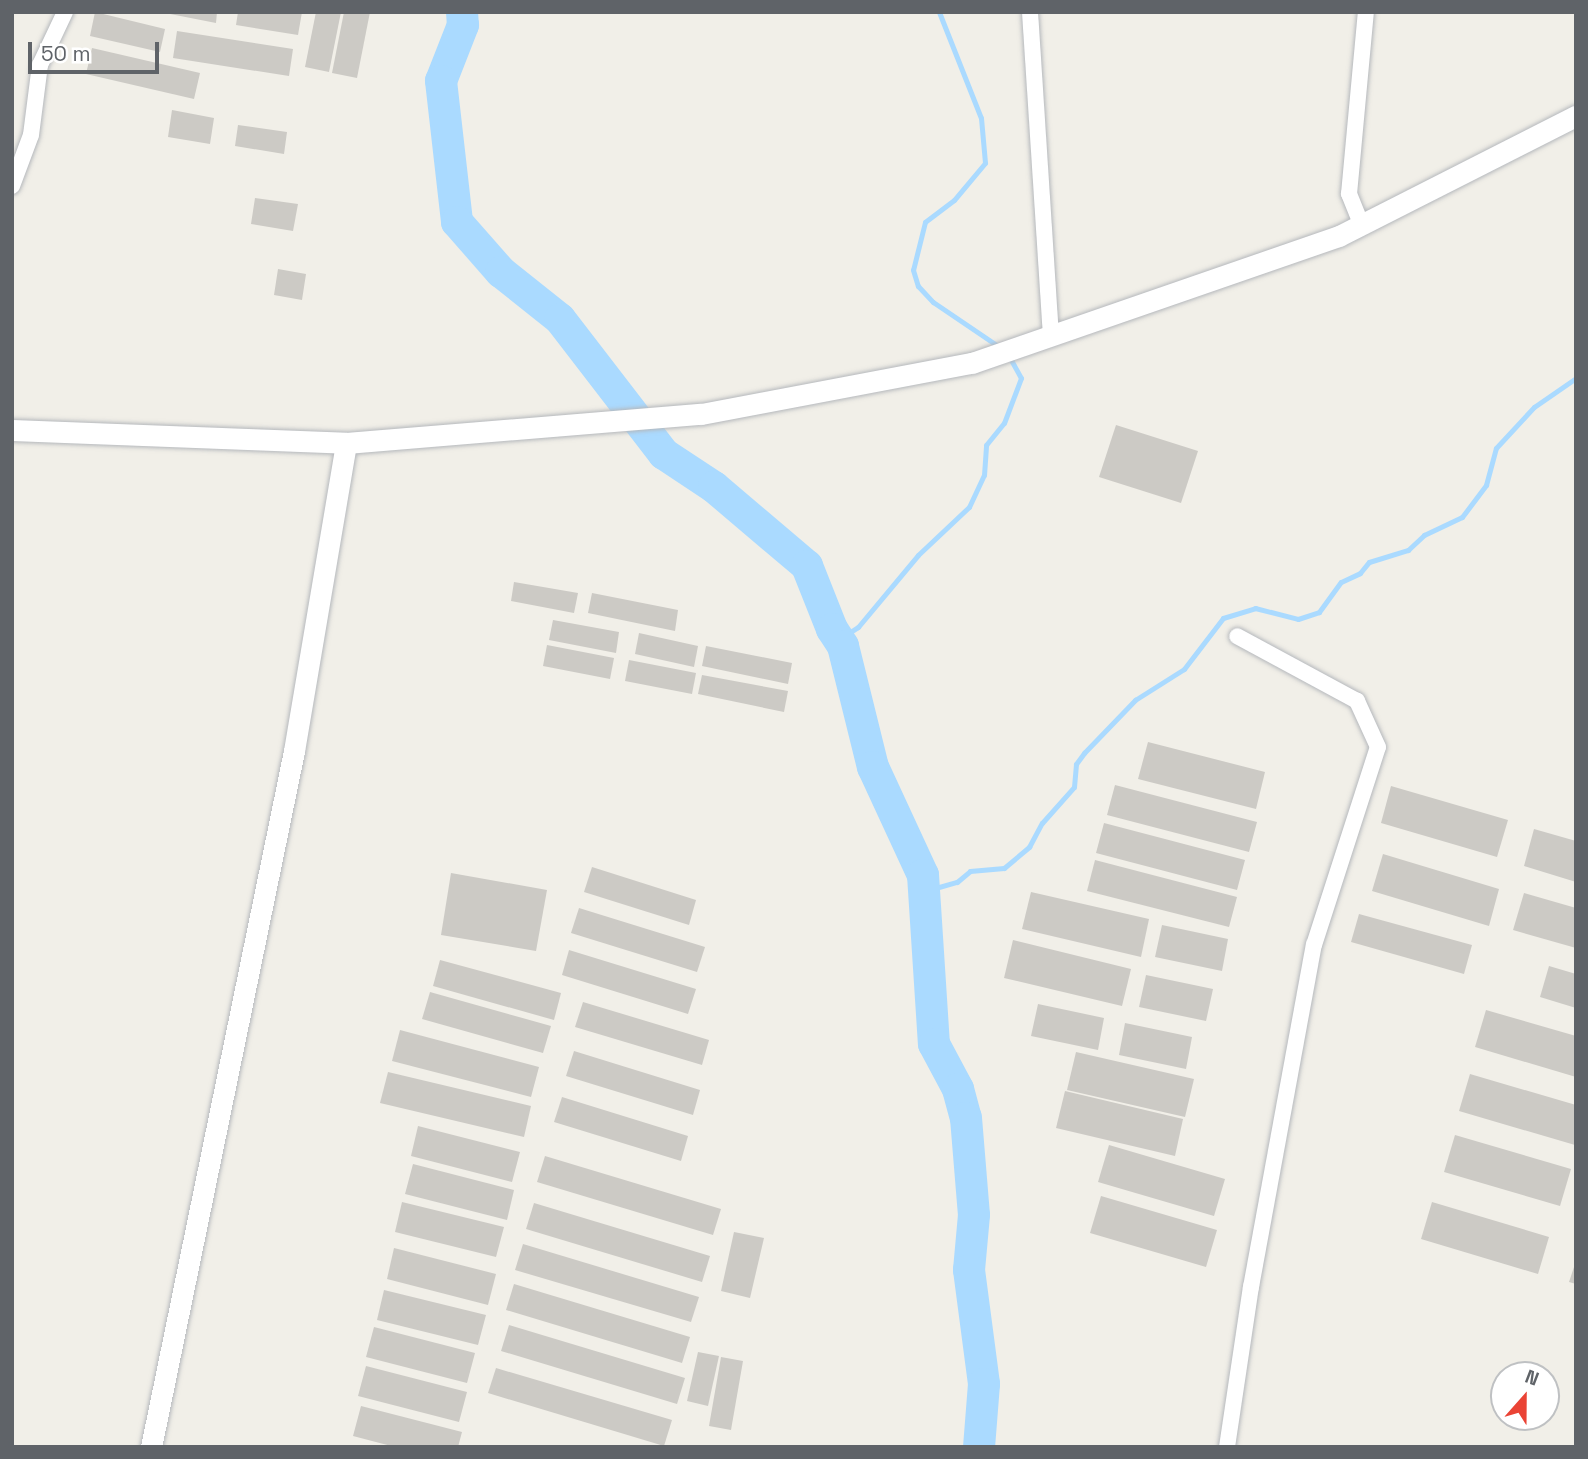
<!DOCTYPE html>
<style>
body{margin:0}
#map{position:relative;width:1588px;height:1459px;overflow:hidden;background:#f1efe8;font-family:"Space Grotesk",sans-serif}
div>[style]{position:absolute}
[style*='--x']{left:calc(var(--x)*1px);top:calc(var(--y)*1px);width:calc(var(--w)*1px);rotate:calc(var(--a)*1deg)}
.stream>*{height:5px;margin:-2.5px;padding:0 2.5px;transform-origin:2.5px;border-radius:2.5px;background:#aadaff}
.river>*{height:32px;margin:-16px;padding:0 16px;transform-origin:16px;border-radius:16px;background:#aadaff}
.building>*{inset:0;background:#cccac5}
.roads{filter:drop-shadow(0 0 2px #b5b8bc) drop-shadow(0 0 2px #b5b8bc)}
.minor>*{height:16px;margin:-8px;padding:0 8px;transform-origin:8px;border-radius:8px;background:#fff}
.tertiary>*{height:21px;margin:-10.5px;padding:0 10.5px;transform-origin:10.5px;border-radius:10.5px;background:#fff}
span{translate:-50% -50%;white-space:nowrap;text-align:center;line-height:1.15;-webkit-text-stroke:6px #fff;paint-order:stroke}
.frame{position:absolute;inset:0;border:14px solid #5f6368;pointer-events:none}
.north{position:absolute;left:1490px;top:1361px;width:70px;height:70px;box-sizing:border-box;background:#fff;border:2px solid #bfc1c3;border-radius:50%;rotate:21deg;font-size:19px;font-weight:700;line-height:28px;text-align:center;color:#5f6368}
.north::after{content:'';display:block;margin:auto;width:24px;height:32px;background:#ea4335;clip-path:polygon(50% 0,100% 100%,50% 72%,0 100%)}
.scale{position:absolute;left:28px;top:42px;width:131px;height:32px;box-sizing:border-box;border:4px solid #5f6368;border-top:0;padding-left:9px;font-size:21px;line-height:24px;white-space:nowrap;color:#5f6368;-webkit-text-stroke:5px #fff;paint-order:stroke}
</style>
<div id="map">
<div class="stream">
<i style="--x:939;--y:12;--w:114;--a:68.4"></i>
<i style="--x:981;--y:118;--w:45;--a:84.9"></i>
<i style="--x:985;--y:163;--w:48;--a:130"></i>
<i style="--x:954;--y:200;--w:36;--a:143"></i>
<i style="--x:925;--y:222;--w:49;--a:104"></i>
<i style="--x:913;--y:270;--w:17;--a:73"></i>
<i style="--x:918;--y:286;--w:22;--a:47"></i>
<i style="--x:933;--y:302;--w:82;--a:34.1"></i>
<i style="--x:838;--y:640;--w:24;--a:-33"></i>
<i style="--x:858;--y:627;--w:94;--a:-50.2"></i>
<i style="--x:918;--y:555;--w:70;--a:-43.3"></i>
<i style="--x:969;--y:507;--w:35;--a:-65"></i>
<i style="--x:984;--y:475;--w:30;--a:-86"></i>
<i style="--x:986;--y:445;--w:28;--a:-51"></i>
<i style="--x:1004;--y:423;--w:48;--a:-69.3"></i>
<i style="--x:1021;--y:378;--w:26;--a:-119"></i>
<i style="--x:925;--y:891;--w:33;--a:-16"></i>
<i style="--x:957;--y:882;--w:17;--a:-40"></i>
<i style="--x:970;--y:871;--w:34;--a:-5"></i>
<i style="--x:1004;--y:868;--w:33;--a:-40"></i>
<i style="--x:1029;--y:847;--w:27;--a:-62"></i>
<i style="--x:1042;--y:823;--w:48;--a:-48.4"></i>
<i style="--x:1074;--y:787;--w:23;--a:-85"></i>
<i style="--x:1076;--y:764;--w:14;--a:-54"></i>
<i style="--x:1084;--y:753;--w:74;--a:-46.1"></i>
<i style="--x:1135;--y:700;--w:58;--a:-32.3"></i>
<i style="--x:1184;--y:669;--w:64;--a:-52.6"></i>
<i style="--x:1223;--y:618;--w:34;--a:-17"></i>
<i style="--x:1255;--y:608;--w:44;--a:14.3"></i>
<i style="--x:1298;--y:619;--w:22;--a:-18"></i>
<i style="--x:1319;--y:612;--w:37;--a:-54"></i>
<i style="--x:1341;--y:582;--w:21;--a:-25"></i>
<i style="--x:1360;--y:573;--w:14;--a:-51"></i>
<i style="--x:1369;--y:562;--w:41;--a:-17.1"></i>
<i style="--x:1408;--y:550;--w:22;--a:-43"></i>
<i style="--x:1424;--y:535;--w:42;--a:-25.3"></i>
<i style="--x:1462;--y:517;--w:40;--a:-53"></i>
<i style="--x:1486;--y:485;--w:38;--a:-75"></i>
<i style="--x:1496;--y:448;--w:56;--a:-47.2"></i>
<i style="--x:1534;--y:407;--w:51;--a:-34.6"></i>
</div>
<div class="river">
<i style="--x:462;--y:12;--w:13;--a:86"></i>
<i style="--x:463;--y:25;--w:60;--a:111.4"></i>
<i style="--x:441;--y:81;--w:142;--a:83.5"></i>
<i style="--x:457;--y:222;--w:67;--a:48.7"></i>
<i style="--x:501;--y:272;--w:75;--a:38.5"></i>
<i style="--x:560;--y:319;--w:170;--a:52.4"></i>
<i style="--x:664;--y:454;--w:60;--a:33.4"></i>
<i style="--x:714;--y:487;--w:122;--a:40.3"></i>
<i style="--x:807;--y:566;--w:68;--a:68.4"></i>
<i style="--x:832;--y:629;--w:20;--a:57"></i>
<i style="--x:843;--y:646;--w:125;--a:76.1"></i>
<i style="--x:873;--y:767;--w:119;--a:65.2"></i>
<i style="--x:923;--y:875;--w:169;--a:86.3"></i>
<i style="--x:934;--y:1044;--w:51;--a:61.9"></i>
<i style="--x:958;--y:1089;--w:30;--a:75"></i>
<i style="--x:966;--y:1118;--w:97;--a:85.3"></i>
<i style="--x:974;--y:1215;--w:55;--a:95.2"></i>
<i style="--x:969;--y:1270;--w:115;--a:82.5"></i>
<i style="--x:984;--y:1384;--w:63;--a:94.5"></i>
</div>
<div class="building">
<i style="clip-path:polygon(95px 12px,165px 29px,160px 52px,90px 36px)"></i>
<i style="clip-path:polygon(160px 12px,217px 12px,216px 23px)"></i>
<i style="clip-path:polygon(238px 12px,302px 12px,298px 35px,236px 25px)"></i>
<i style="clip-path:polygon(316px 12px,341px 12px,329px 72px,305px 67px)"></i>
<i style="clip-path:polygon(344px 12px,370px 12px,357px 78px,332px 73px)"></i>
<i style="clip-path:polygon(177px 31px,293px 49px,289px 76px,173px 58px)"></i>
<i style="clip-path:polygon(92px 48px,200px 73px,194px 99px,86px 74px)"></i>
<i style="clip-path:polygon(172px 110px,214px 118px,210px 144px,168px 137px)"></i>
<i style="clip-path:polygon(238px 125px,287px 132px,284px 154px,235px 146px)"></i>
<i style="clip-path:polygon(255px 198px,298px 204px,293px 231px,251px 224px)"></i>
<i style="clip-path:polygon(278px 269px,306px 274px,302px 300px,274px 295px)"></i>
<i style="clip-path:polygon(1116px 425px,1198px 451px,1181px 503px,1099px 477px)"></i>
<i style="clip-path:polygon(514px 582px,578px 593px,574px 613px,511px 601px)"></i>
<i style="clip-path:polygon(592px 593px,678px 610px,675px 631px,588px 613px)"></i>
<i style="clip-path:polygon(553px 620px,619px 632px,616px 653px,549px 640px)"></i>
<i style="clip-path:polygon(639px 633px,698px 646px,694px 667px,635px 654px)"></i>
<i style="clip-path:polygon(547px 645px,614px 658px,610px 679px,543px 666px)"></i>
<i style="clip-path:polygon(706px 646px,792px 663px,788px 684px,702px 666px)"></i>
<i style="clip-path:polygon(629px 660px,696px 673px,692px 694px,625px 681px)"></i>
<i style="clip-path:polygon(702px 675px,788px 691px,784px 712px,698px 694px)"></i>
<i style="clip-path:polygon(1148px 742px,1265px 772px,1256px 809px,1138px 779px)"></i>
<i style="clip-path:polygon(1115px 785px,1257px 822px,1249px 852px,1107px 815px)"></i>
<i style="clip-path:polygon(1391px 786px,1508px 820px,1497px 857px,1381px 823px)"></i>
<i style="clip-path:polygon(1104px 823px,1245px 860px,1237px 890px,1096px 853px)"></i>
<i style="clip-path:polygon(1534px 829px,1576px 841px,1576px 882px,1524px 866px)"></i>
<i style="clip-path:polygon(1383px 854px,1499px 889px,1489px 926px,1372px 891px)"></i>
<i style="clip-path:polygon(1095px 860px,1237px 897px,1229px 927px,1087px 891px)"></i>
<i style="clip-path:polygon(592px 867px,696px 900px,689px 925px,584px 892px)"></i>
<i style="clip-path:polygon(451px 873px,547px 890px,536px 951px,441px 935px)"></i>
<i style="clip-path:polygon(1031px 892px,1149px 919px,1141px 957px,1022px 929px)"></i>
<i style="clip-path:polygon(1524px 893px,1576px 908px,1576px 948px,1513px 930px)"></i>
<i style="clip-path:polygon(579px 908px,705px 947px,697px 972px,571px 933px)"></i>
<i style="clip-path:polygon(1359px 914px,1472px 945px,1464px 974px,1351px 942px)"></i>
<i style="clip-path:polygon(1162px 925px,1228px 939px,1222px 971px,1155px 957px)"></i>
<i style="clip-path:polygon(1013px 940px,1131px 969px,1122px 1006px,1004px 978px)"></i>
<i style="clip-path:polygon(569px 950px,696px 989px,688px 1014px,562px 975px)"></i>
<i style="clip-path:polygon(440px 960px,561px 993px,554px 1020px,433px 986px)"></i>
<i style="clip-path:polygon(1549px 966px,1576px 974px,1576px 1008px,1540px 997px)"></i>
<i style="clip-path:polygon(1146px 975px,1213px 989px,1206px 1021px,1139px 1007px)"></i>
<i style="clip-path:polygon(430px 992px,551px 1026px,543px 1053px,422px 1019px)"></i>
<i style="clip-path:polygon(583px 1002px,709px 1040px,702px 1065px,575px 1027px)"></i>
<i style="clip-path:polygon(1038px 1004px,1104px 1018px,1098px 1050px,1031px 1036px)"></i>
<i style="clip-path:polygon(1486px 1010px,1576px 1036px,1576px 1077px,1475px 1047px)"></i>
<i style="clip-path:polygon(1125px 1023px,1192px 1037px,1186px 1069px,1119px 1055px)"></i>
<i style="clip-path:polygon(400px 1030px,539px 1067px,531px 1097px,392px 1061px)"></i>
<i style="clip-path:polygon(574px 1051px,700px 1090px,693px 1115px,566px 1076px)"></i>
<i style="clip-path:polygon(1076px 1052px,1194px 1079px,1185px 1117px,1067px 1090px)"></i>
<i style="clip-path:polygon(388px 1072px,531px 1106px,524px 1137px,380px 1103px)"></i>
<i style="clip-path:polygon(1470px 1074px,1576px 1105px,1575px 1145px,1459px 1111px)"></i>
<i style="clip-path:polygon(1065px 1091px,1183px 1119px,1175px 1156px,1056px 1128px)"></i>
<i style="clip-path:polygon(562px 1097px,688px 1136px,681px 1161px,554px 1122px)"></i>
<i style="clip-path:polygon(418px 1126px,520px 1152px,512px 1182px,411px 1156px)"></i>
<i style="clip-path:polygon(1455px 1135px,1571px 1169px,1560px 1206px,1444px 1172px)"></i>
<i style="clip-path:polygon(1109px 1145px,1225px 1179px,1214px 1216px,1098px 1182px)"></i>
<i style="clip-path:polygon(545px 1156px,721px 1209px,713px 1235px,537px 1182px)"></i>
<i style="clip-path:polygon(413px 1164px,514px 1190px,507px 1220px,405px 1194px)"></i>
<i style="clip-path:polygon(1101px 1196px,1217px 1230px,1206px 1267px,1090px 1233px)"></i>
<i style="clip-path:polygon(402px 1202px,504px 1227px,496px 1257px,395px 1232px)"></i>
<i style="clip-path:polygon(1432px 1202px,1549px 1237px,1538px 1274px,1421px 1239px)"></i>
<i style="clip-path:polygon(534px 1203px,710px 1256px,702px 1282px,526px 1229px)"></i>
<i style="clip-path:polygon(734px 1232px,764px 1238px,750px 1298px,721px 1291px)"></i>
<i style="clip-path:polygon(523px 1244px,699px 1297px,691px 1322px,515px 1270px)"></i>
<i style="clip-path:polygon(394px 1248px,496px 1274px,488px 1305px,387px 1279px)"></i>
<i style="clip-path:polygon(1576px 1261px,1576px 1284px,1569px 1282px)"></i>
<i style="clip-path:polygon(514px 1284px,690px 1337px,682px 1363px,506px 1310px)"></i>
<i style="clip-path:polygon(384px 1290px,486px 1315px,478px 1345px,377px 1320px)"></i>
<i style="clip-path:polygon(509px 1325px,685px 1378px,677px 1404px,501px 1351px)"></i>
<i style="clip-path:polygon(374px 1327px,475px 1353px,467px 1383px,366px 1357px)"></i>
<i style="clip-path:polygon(698px 1352px,719px 1356px,708px 1406px,687px 1401px)"></i>
<i style="clip-path:polygon(721px 1357px,743px 1361px,731px 1430px,709px 1426px)"></i>
<i style="clip-path:polygon(366px 1366px,467px 1392px,459px 1422px,358px 1396px)"></i>
<i style="clip-path:polygon(496px 1368px,672px 1420px,664px 1446px,488px 1393px)"></i>
<i style="clip-path:polygon(361px 1406px,462px 1432px,458px 1447px,395px 1447px,353px 1436px)"></i>
</div>
<div class="roads">
<div class="minor">
<i style="--x:1030;--y:12;--w:325;--a:86.3"></i>
<i style="--x:12;--y:186;--w:54;--a:-69.6"></i>
<i style="--x:31;--y:135;--w:71;--a:-82.7"></i>
<i style="--x:40;--y:65;--w:59;--a:-64.7"></i>
<i style="--x:1362;--y:226;--w:35;--a:-112"></i>
<i style="--x:1349;--y:194;--w:183;--a:-84.7"></i>
<i style="--x:1227;--y:1447;--w:162;--a:-81.5"></i>
<i style="--x:1251;--y:1287;--w:348;--a:-79.6"></i>
<i style="--x:1314;--y:945;--w:208;--a:-72.1"></i>
<i style="--x:1378;--y:747;--w:51;--a:-114.5"></i>
<i style="--x:1357;--y:701;--w:136;--a:-151.6"></i>
</div>
<div class="tertiary">
<i style="--x:12;--y:430;--w:334;--a:2.2"></i>
<i style="--x:346;--y:443;--w:356;--a:-4.7"></i>
<i style="--x:701;--y:414;--w:276;--a:-10.7"></i>
<i style="--x:972;--y:363;--w:388;--a:-19.1"></i>
<i style="--x:1339;--y:236;--w:266;--a:-26.9"></i>
<i style="--x:151;--y:1447;--w:711;--a:-78.39"></i>
<i style="--x:294;--y:751;--w:312;--a:-80.4"></i>
</div>
</div>
<div class="frame"></div>
<div class="north">N</div>
<div class="scale">50 m</div>
</div>
